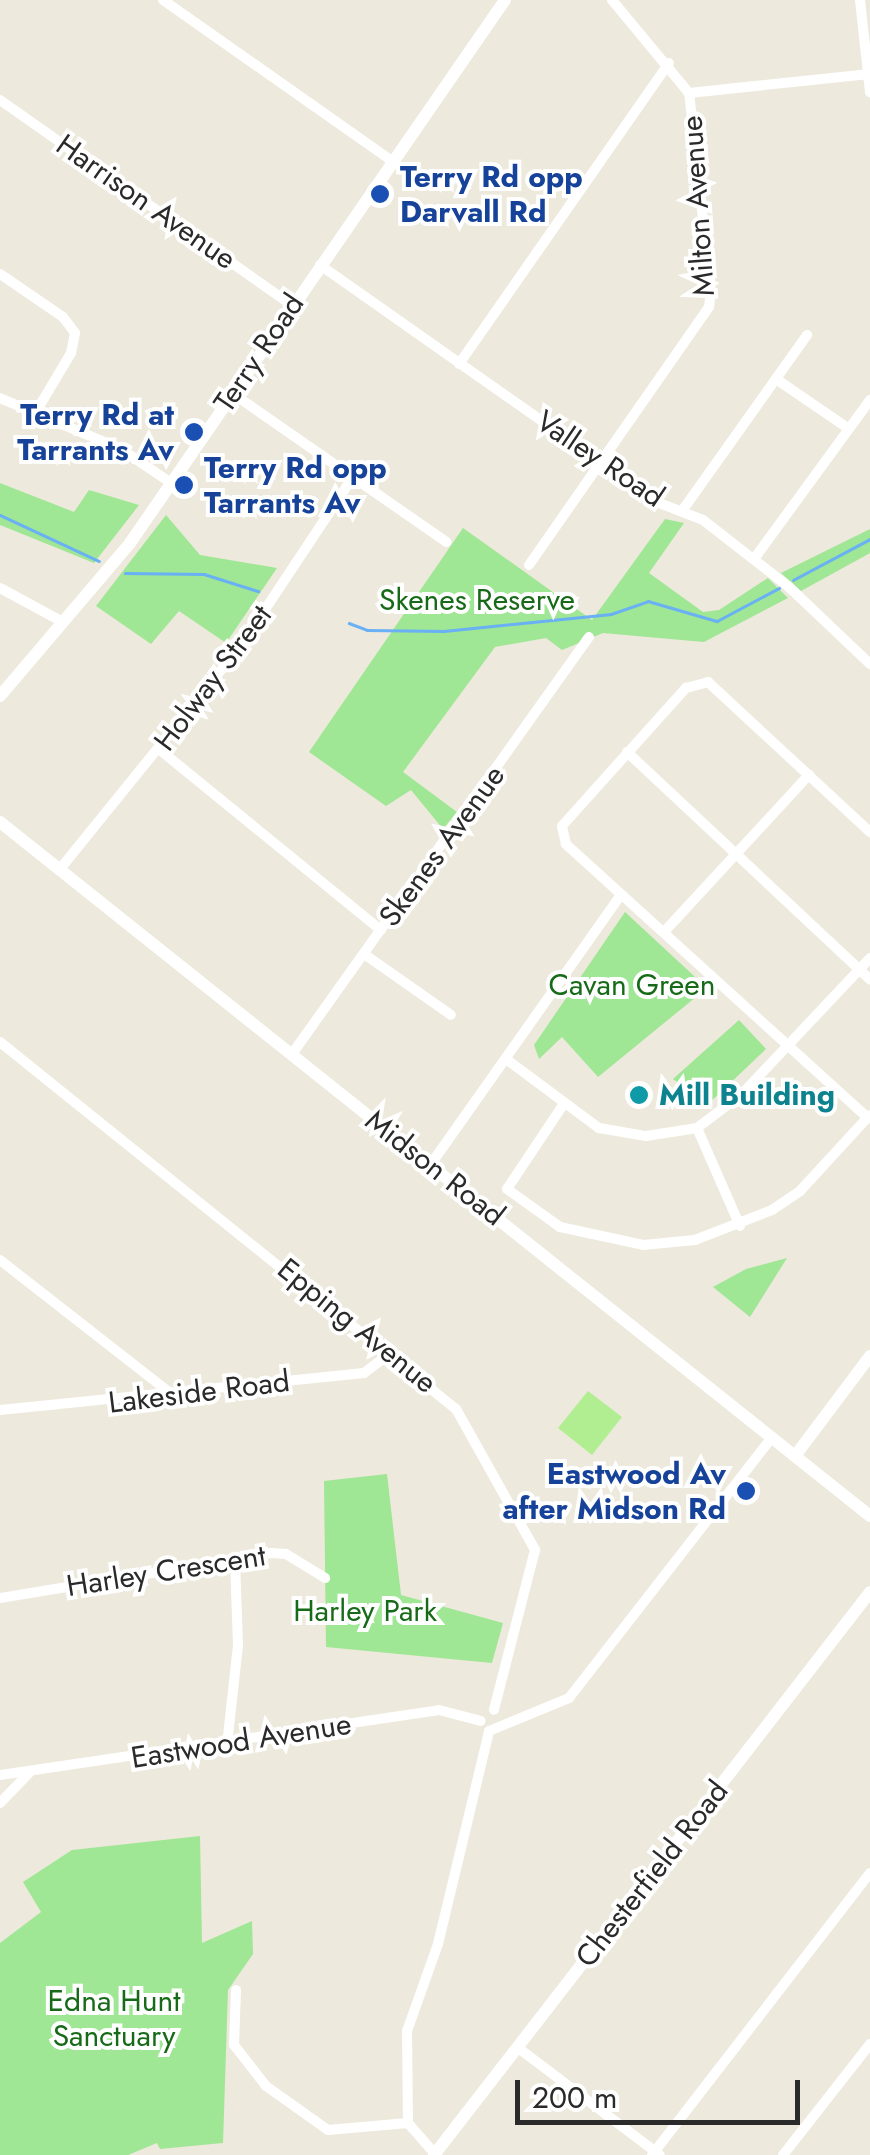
<!DOCTYPE html>
<style>
body{margin:0}
#map{position:relative;width:870px;height:2155px;overflow:hidden;background:#ede9dc;font-family:Jost,sans-serif}
div>[style]{position:absolute}
[style*='--x']{left:calc(var(--x)*1px);top:calc(var(--y)*1px);width:calc(var(--w)*1px);rotate:calc(var(--a)*1deg)}
.green>*{inset:0;background:#9fe695}
.pitch>*{inset:0;background:#b1ee91}
.stream>*{height:2.5px;margin:-1.25px;padding:0 1.25px;transform-origin:1.25px;border-radius:1.25px;background:#69b0f4}
.minor>*{height:10px;margin:-5px;padding:0 5px;transform-origin:5px;border-radius:5px;background:#fff}
.tertiary>*{height:12px;margin:-6px;padding:0 6px;transform-origin:6px;border-radius:6px;background:#fff}
.dots>*{width:28px;height:28px;translate:-50% -50%;box-sizing:border-box;border:5px solid #fff;border-radius:50%}
span{translate:-50% -50%;white-space:nowrap;text-align:center;line-height:1.15;-webkit-text-stroke:8px #fff;paint-order:stroke}
.transit-label{font-size:30px;color:#164399;font-weight:700}
.left{translate:0 -50%;text-align:left}
.right{translate:-100% -50%;text-align:right}
.street-label{font-size:30px;color:#2a2a2a}
.park-label{font-size:30px;color:#176b18}
.culture-label{font-size:30px;color:#0d838f;font-weight:700}
.scale{position:absolute;left:515px;top:2080px;width:285px;height:45px;box-sizing:border-box;border:5px solid #2a2a2a;border-top:0;padding-left:12px;font-size:30px;line-height:35px;white-space:nowrap;color:#2a2a2a;-webkit-text-stroke:8px #fff;paint-order:stroke}
</style>
<div id="map">
<div class="green">
<i style="clip-path:polygon(0 483px,74px 512px,89px 490px,139px 505px,94px 563px,0 525px)"></i>
<i style="clip-path:polygon(166px 515px,200px 555px,277px 568px,226px 643px,179px 611px,151px 644px,96px 606px)"></i>
<i style="clip-path:polygon(665px 519px,684px 523px,649px 573px,703px 612px,719px 610px,768px 578px,788px 598px,704px 642px,603px 633px,562px 650px,546px 638px,495px 647px,403px 772px,457px 812px,443px 829px,411px 790px,386px 806px,309px 752px,463px 528px,592px 620px)"></i>
<i style="clip-path:polygon(870px 529px,870px 553px,801px 591px,781px 573px)"></i>
<i style="clip-path:polygon(625px 912px,707px 988px,598px 1077px,562px 1037px,539px 1059px,534px 1045px)"></i>
<i style="clip-path:polygon(739px 1020px,766px 1049px,708px 1104px,673px 1079px)"></i>
<i style="clip-path:polygon(787px 1258px,750px 1317px,713px 1287px,746px 1269px)"></i>
<i style="clip-path:polygon(387px 1474px,401px 1595px,503px 1623px,492px 1663px,326px 1647px,324px 1481px)"></i>
<i style="clip-path:polygon(200px 1836px,202px 1943px,252px 1921px,253px 1954px,228px 1990px,223px 2143px,160px 2149px,157px 2143px,128px 2155px,0 2155px,0 1943px,41px 1912px,23px 1882px,72px 1850px)"></i>
</div>
<div class="pitch">
<i style="clip-path:polygon(588px 1391px,622px 1417px,592px 1455px,558px 1428px)"></i>
</div>
<div class="stream">
<i style="--x:0;--y:515;--w:109;--a:24.9"></i>
<i style="--x:125;--y:573;--w:79;--a:0.7"></i>
<i style="--x:204;--y:574;--w:57;--a:17.5"></i>
<i style="--x:793;--y:580;--w:87;--a:-28"></i>
<i style="--x:349;--y:623;--w:19;--a:21"></i>
<i style="--x:367;--y:630;--w:77;--a:0.7"></i>
<i style="--x:444;--y:631;--w:168;--a:-5.8"></i>
<i style="--x:611;--y:614;--w:39;--a:-19"></i>
<i style="--x:648;--y:601;--w:72;--a:16.2"></i>
<i style="--x:717;--y:621;--w:70;--a:-28"></i>
</div>
<div class="minor">
<i style="--x:163;--y:0;--w:280;--a:35.1"></i>
<i style="--x:860;--y:0;--w:93;--a:83.8"></i>
<i style="--x:689;--y:93;--w:182;--a:-6"></i>
<i style="--x:0;--y:100;--w:357;--a:35.1"></i>
<i style="--x:320;--y:265;--w:414;--a:35.1"></i>
<i style="--x:659;--y:503;--w:47;--a:21.1"></i>
<i style="--x:703;--y:520;--w:109;--a:37.9"></i>
<i style="--x:789;--y:587;--w:112;--a:43.5"></i>
<i style="--x:0;--y:274;--w:76;--a:34.3"></i>
<i style="--x:63;--y:317;--w:20;--a:53"></i>
<i style="--x:75;--y:333;--w:20;--a:101"></i>
<i style="--x:71;--y:353;--w:66;--a:120.8"></i>
<i style="--x:459;--y:364;--w:367;--a:-55.1"></i>
<i style="--x:776;--y:379;--w:88;--a:34.4"></i>
<i style="--x:232;--y:393;--w:261;--a:34.8"></i>
<i style="--x:0;--y:398;--w:131;--a:22.9"></i>
<i style="--x:121;--y:449;--w:60;--a:34.2"></i>
<i style="--x:682;--y:511;--w:216;--a:-54.6"></i>
<i style="--x:754;--y:559;--w:197;--a:-53.9"></i>
<i style="--x:529;--y:565;--w:315;--a:-55.1"></i>
<i style="--x:709;--y:307;--w:16;--a:-83"></i>
<i style="--x:711;--y:291;--w:199;--a:-96.3"></i>
<i style="--x:689;--y:93;--w:121;--a:-129.6"></i>
<i style="--x:0;--y:588;--w:72;--a:28.4"></i>
<i style="--x:160;--y:750;--w:285;--a:39.2"></i>
<i style="--x:627;--y:752;--w:333;--a:43.1"></i>
<i style="--x:60;--y:869;--w:289;--a:-51"></i>
<i style="--x:242;--y:644;--w:201;--a:-56.4"></i>
<i style="--x:664;--y:932;--w:214;--a:-47.3"></i>
<i style="--x:364;--y:954;--w:106;--a:35"></i>
<i style="--x:0;--y:1042;--w:585;--a:38.83"></i>
<i style="--x:456;--y:1409;--w:162;--a:60.7"></i>
<i style="--x:535;--y:1550;--w:165;--a:104.4"></i>
<i style="--x:292;--y:1054;--w:512;--a:-54.54"></i>
<i style="--x:506;--y:1059;--w:116;--a:36.6"></i>
<i style="--x:599;--y:1128;--w:48;--a:9.7"></i>
<i style="--x:646;--y:1136;--w:52;--a:-8.9"></i>
<i style="--x:697;--y:1128;--w:56;--a:-37.1"></i>
<i style="--x:742;--y:1094;--w:187;--a:-46.7"></i>
<i style="--x:563;--y:1105;--w:101;--a:123.7"></i>
<i style="--x:507;--y:1189;--w:65;--a:35.6"></i>
<i style="--x:560;--y:1227;--w:85;--a:12.2"></i>
<i style="--x:643;--y:1245;--w:52;--a:-5.5"></i>
<i style="--x:695;--y:1240;--w:83;--a:-21.3"></i>
<i style="--x:772;--y:1210;--w:34;--a:-34"></i>
<i style="--x:800;--y:1191;--w:103;--a:-47.4"></i>
<i style="--x:868;--y:1118;--w:408;--a:-137.8"></i>
<i style="--x:566;--y:844;--w:18;--a:-103"></i>
<i style="--x:562;--y:826;--w:186;--a:-48.1"></i>
<i style="--x:686;--y:688;--w:23;--a:-15"></i>
<i style="--x:708;--y:682;--w:221;--a:42.8"></i>
<i style="--x:697;--y:1128;--w:107;--a:66.3"></i>
<i style="--x:431;--y:1164;--w:329;--a:-54.8"></i>
<i style="--x:0;--y:1260;--w:219;--a:38"></i>
<i style="--x:0;--y:1410;--w:366;--a:-5.8"></i>
<i style="--x:364;--y:1373;--w:34;--a:-37"></i>
<i style="--x:0;--y:1598;--w:275;--a:-9.4"></i>
<i style="--x:271;--y:1553;--w:15;--a:4"></i>
<i style="--x:286;--y:1554;--w:46;--a:31.6"></i>
<i style="--x:489;--y:1731;--w:87;--a:-22.4"></i>
<i style="--x:569;--y:1698;--w:331;--a:-52.1"></i>
<i style="--x:227;--y:1745;--w:100;--a:-83.7"></i>
<i style="--x:238;--y:1646;--w:88;--a:-92"></i>
<i style="--x:0;--y:1775;--w:444;--a:-8.4"></i>
<i style="--x:439;--y:1710;--w:43;--a:14.7"></i>
<i style="--x:0;--y:1803;--w:42;--a:-46"></i>
<i style="--x:236;--y:1990;--w:55;--a:92.1"></i>
<i style="--x:234;--y:2045;--w:52;--a:52"></i>
<i style="--x:266;--y:2086;--w:76;--a:35.4"></i>
<i style="--x:328;--y:2130;--w:80;--a:-5"></i>
<i style="--x:517;--y:2047;--w:179;--a:37.1"></i>
<i style="--x:435;--y:2154;--w:41;--a:-131.1"></i>
<i style="--x:408;--y:2123;--w:92;--a:-90.6"></i>
<i style="--x:407;--y:2031;--w:92;--a:-70.4"></i>
<i style="--x:438;--y:1944;--w:219;--a:-76.5"></i>
<i style="--x:652;--y:2155;--w:356;--a:-52.3"></i>
<i style="--x:783;--y:2155;--w:141;--a:-51.9"></i>
</div>
<div class="tertiary">
<i style="--x:0;--y:696;--w:201;--a:-49.6"></i>
<i style="--x:130;--y:543;--w:660;--a:-55.37"></i>
<i style="--x:0;--y:822;--w:1113;--a:38.58"></i>
<i style="--x:795;--y:1456;--w:125;--a:-53.1"></i>
<i style="--x:434;--y:2155;--w:712;--a:-52.24"></i>
</div>
<div class="dots">
<i style="left:380px;top:194px;background:#1a4fb4"></i>
<i style="left:194px;top:432px;background:#1a4fb4"></i>
<i style="left:184px;top:485px;background:#1a4fb4"></i>
<i style="left:639px;top:1095px;background:#0f9aa8"></i>
<i style="left:746px;top:1491px;background:#1a4fb4"></i>
</div>
<div class="transit-label">
<span class="left" style="left:400px;top:194px">Terry Rd opp<br>Darvall Rd</span>
<span class="right" style="left:174px;top:432px">Terry Rd at<br>Tarrants Av</span>
<span class="left" style="left:204px;top:485px">Terry Rd opp<br>Tarrants Av</span>
<span class="right" style="left:726px;top:1491px">Eastwood Av<br>after Midson Rd</span>
</div>
<div class="street-label">
<span style="left:146px;top:202px;rotate:35deg">Harrison Avenue</span>
<span style="left:698px;top:206px;rotate:-94deg">Milton Avenue</span>
<span style="left:259px;top:353px;rotate:-56deg">Terry Road</span>
<span style="left:600px;top:459px;rotate:34deg">Valley Road</span>
<span style="left:213px;top:678px;rotate:-53deg">Holway Street</span>
<span style="left:442px;top:846px;rotate:-54deg">Skenes Avenue</span>
<span style="left:435px;top:1168px;rotate:38deg">Midson Road</span>
<span style="left:357px;top:1326px;rotate:39deg">Epping Avenue</span>
<span style="left:199px;top:1392px;rotate:-7deg">Lakeside Road</span>
<span style="left:166px;top:1571px;rotate:-9deg">Harley Crescent</span>
<span style="left:241px;top:1741px;rotate:-9deg">Eastwood Avenue</span>
<span style="left:652px;top:1874px;rotate:-52deg">Chesterfield Road</span>
</div>
<div class="park-label">
<span style="left:477px;top:600px">Skenes Reserve</span>
<span style="left:632px;top:985px">Cavan Green</span>
<span style="left:365px;top:1611px">Harley Park</span>
<span style="left:114px;top:2018px">Edna Hunt<br>Sanctuary</span>
</div>
<div class="culture-label">
<span class="left" style="left:659px;top:1095px">Mill Building</span>
</div>
<div class="scale">200 m</div>
</div>
